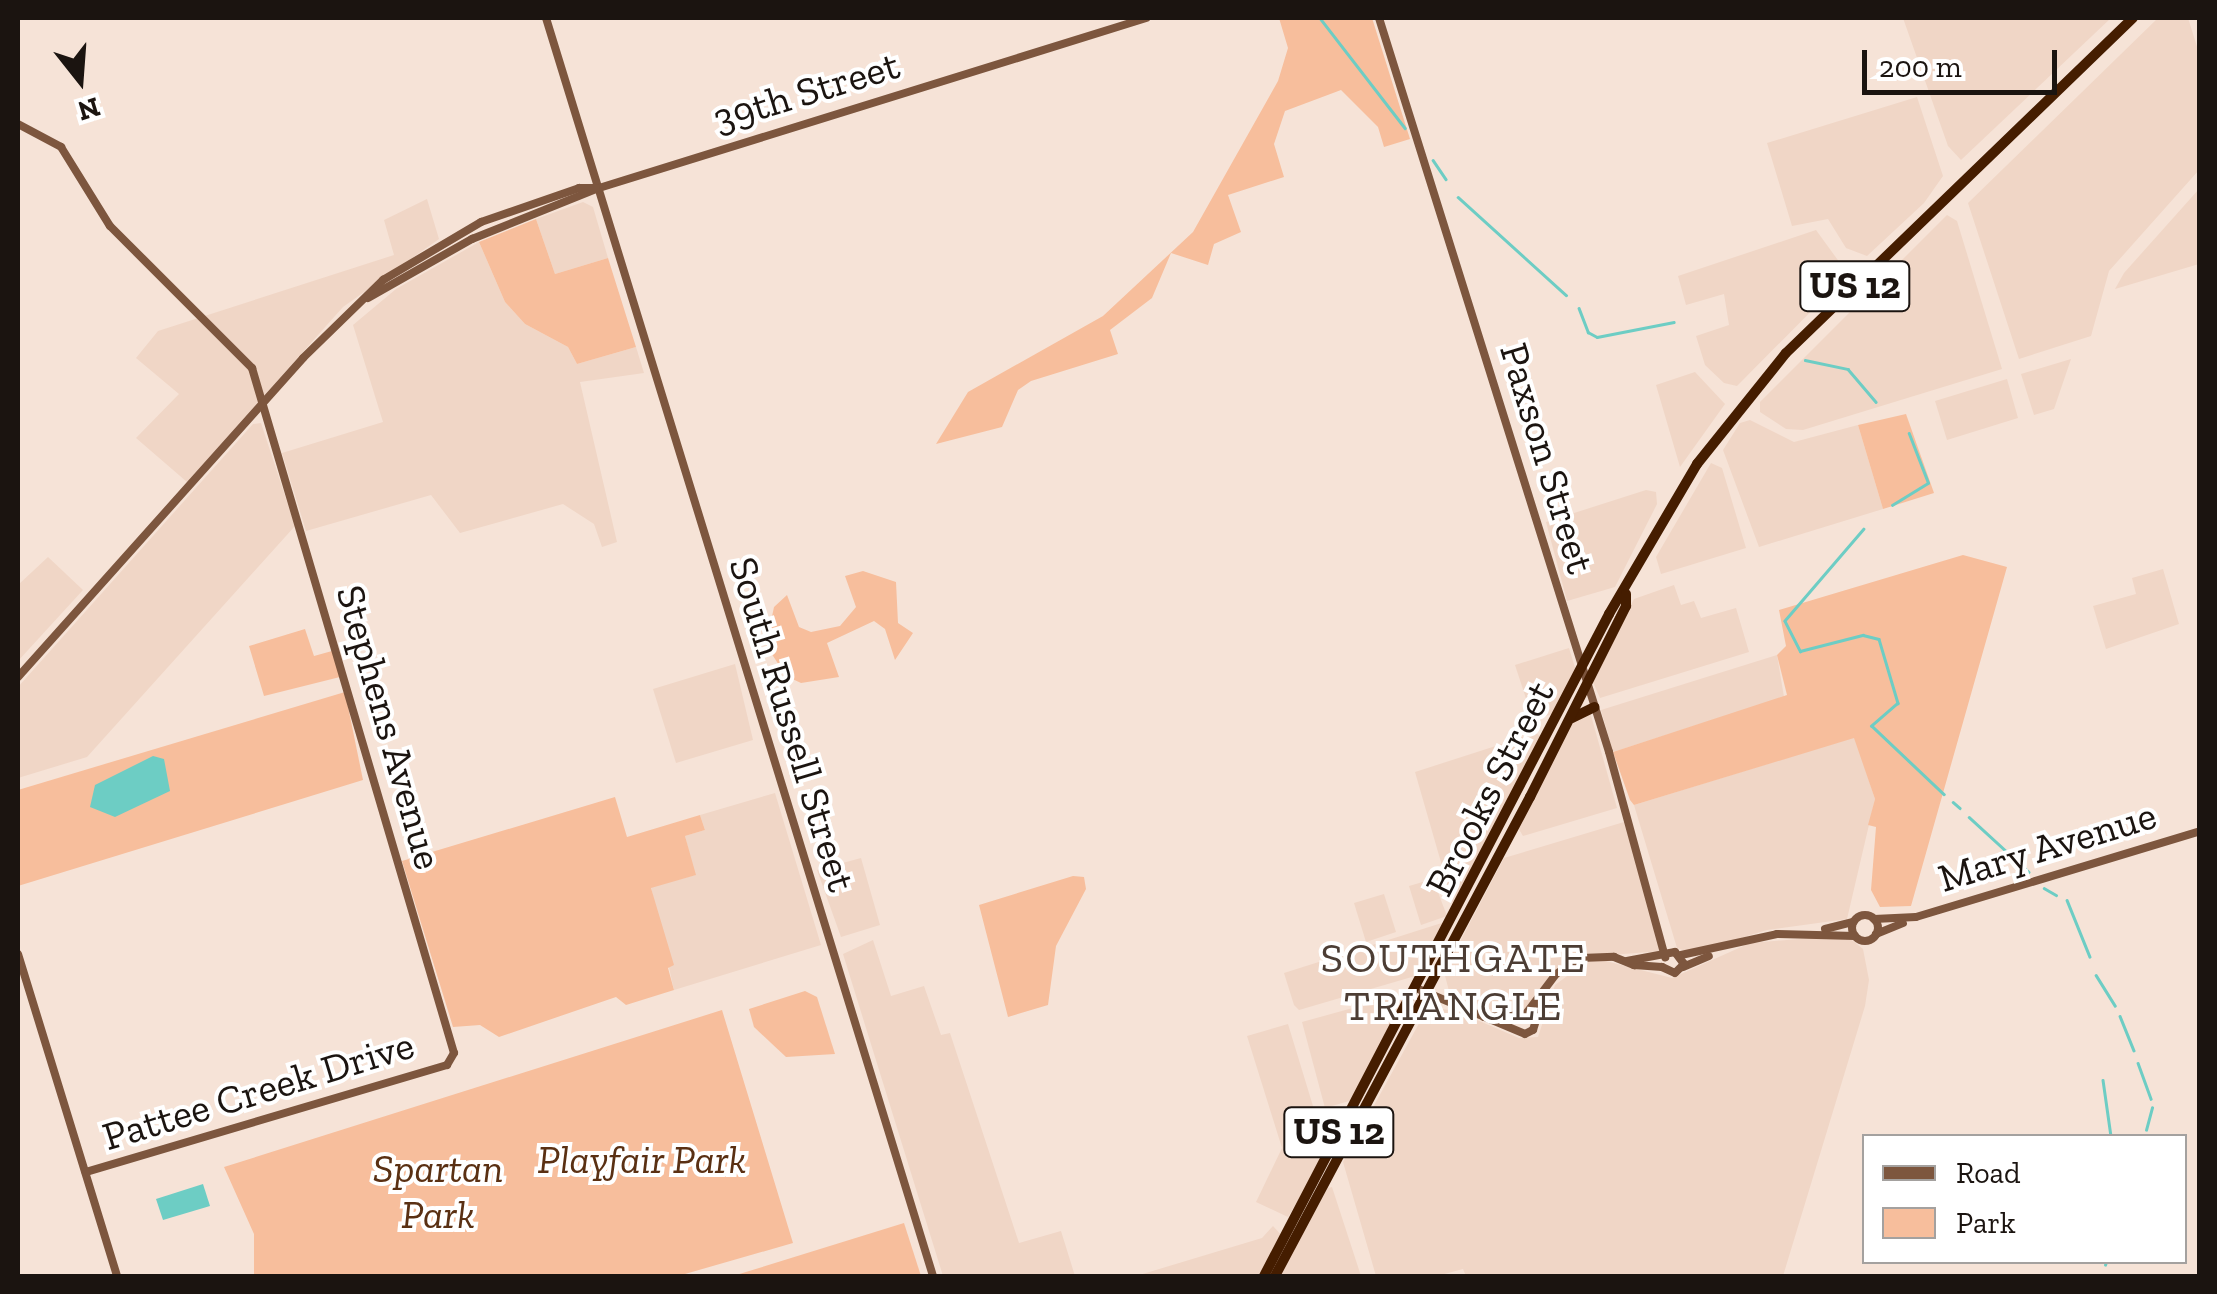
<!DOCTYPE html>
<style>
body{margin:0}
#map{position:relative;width:2217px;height:1294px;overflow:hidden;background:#f6e3d7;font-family:"Zilla Slab",serif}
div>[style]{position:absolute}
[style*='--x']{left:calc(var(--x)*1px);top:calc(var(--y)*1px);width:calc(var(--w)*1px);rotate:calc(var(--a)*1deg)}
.built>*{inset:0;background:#f0d6c6}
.green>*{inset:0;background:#f7be9c}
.water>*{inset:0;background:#6dcdc4}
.stream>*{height:2.5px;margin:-1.25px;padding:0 1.25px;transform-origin:1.25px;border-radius:1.25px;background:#6dcdc4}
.secondary>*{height:8px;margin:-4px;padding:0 4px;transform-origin:4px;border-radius:4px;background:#7d563e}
.secondary>.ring{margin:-4px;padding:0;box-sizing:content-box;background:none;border:8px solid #7d563e;border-radius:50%}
.highway>*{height:10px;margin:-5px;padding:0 5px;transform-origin:5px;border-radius:5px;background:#451d00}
span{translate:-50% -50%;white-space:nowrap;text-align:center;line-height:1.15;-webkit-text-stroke:8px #fff;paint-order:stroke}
.shield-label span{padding:2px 8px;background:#fff;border:2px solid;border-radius:8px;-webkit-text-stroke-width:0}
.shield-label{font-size:38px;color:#1b1410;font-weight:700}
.street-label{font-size:40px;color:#1b1410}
.park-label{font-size:40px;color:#5a3013;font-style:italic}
.neighbourhood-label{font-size:42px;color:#4c3d34;letter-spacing:2.5px}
.frame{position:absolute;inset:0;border:20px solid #1b1410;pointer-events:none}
.legend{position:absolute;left:1862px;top:1134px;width:325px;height:130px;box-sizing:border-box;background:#fff;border:2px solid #a4a19f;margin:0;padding:12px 18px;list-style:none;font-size:30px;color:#1b1410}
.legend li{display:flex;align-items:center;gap:20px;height:50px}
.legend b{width:50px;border:2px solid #a4a19f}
.north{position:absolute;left:30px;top:30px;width:100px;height:100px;-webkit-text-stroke:8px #fff;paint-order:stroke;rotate:163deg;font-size:28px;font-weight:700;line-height:40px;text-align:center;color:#1b1410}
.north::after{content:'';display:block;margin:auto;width:35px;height:45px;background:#1b1410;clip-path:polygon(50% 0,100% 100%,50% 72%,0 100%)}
.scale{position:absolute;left:1862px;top:50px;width:195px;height:45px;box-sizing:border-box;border:5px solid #1b1410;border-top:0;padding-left:12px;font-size:30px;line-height:35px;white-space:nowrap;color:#1b1410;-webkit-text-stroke:8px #fff;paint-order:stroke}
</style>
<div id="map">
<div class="built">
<i style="clip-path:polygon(1903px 18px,2111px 18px,1961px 160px,1948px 146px)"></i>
<i style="clip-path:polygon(2158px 18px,2188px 18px,2199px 53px,2199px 170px,2109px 271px,2091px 336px,2019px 359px,1968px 203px)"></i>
<i style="clip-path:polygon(1917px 97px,1943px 176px,1924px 203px,1867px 256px,1846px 248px,1828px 219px,1792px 226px,1767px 143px)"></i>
<i style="clip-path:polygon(2199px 189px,2199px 264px,2115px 289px,2124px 273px)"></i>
<i style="clip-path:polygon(427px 199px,439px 239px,343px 307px,187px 482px,136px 438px,179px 394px,136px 358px,158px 331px,394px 255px,384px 220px)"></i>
<i style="clip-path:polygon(583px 202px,593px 207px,608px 258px,555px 274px,536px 219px)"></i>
<i style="clip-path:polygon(1947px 215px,1957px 221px,2002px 369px,1803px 430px,1786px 429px,1760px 412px,1760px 402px)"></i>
<i style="clip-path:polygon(1816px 230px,1848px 274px,1737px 386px,1724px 383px,1705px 365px,1696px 336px,1729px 325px,1724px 294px,1686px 305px,1678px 276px)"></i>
<i style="clip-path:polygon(479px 242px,505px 302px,525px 324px,568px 347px,577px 364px,636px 347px,644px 373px,580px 382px,617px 542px,602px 547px,594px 524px,563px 504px,460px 533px,431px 495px,306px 531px,282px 453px,383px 422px,353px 325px,396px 289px)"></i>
<i style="clip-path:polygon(2071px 359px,2054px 409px,2034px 415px,2021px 374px)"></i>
<i style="clip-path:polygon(1695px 372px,1725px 404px,1680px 467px,1656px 385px)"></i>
<i style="clip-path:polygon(2007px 379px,2018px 418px,1947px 440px,1935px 401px)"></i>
<i style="clip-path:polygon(1750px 420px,1794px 442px,1858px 425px,1883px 509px,1759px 547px,1723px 450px,1740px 423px)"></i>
<i style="clip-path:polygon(261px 423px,295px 526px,87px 757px,18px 778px,18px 687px,253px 424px)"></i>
<i style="clip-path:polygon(1711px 463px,1722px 468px,1746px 548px,1661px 574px,1656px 557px)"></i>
<i style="clip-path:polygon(1646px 490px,1656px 492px,1657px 504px,1615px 587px,1567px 601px,1546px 522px)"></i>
<i style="clip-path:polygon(48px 557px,83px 590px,18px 661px,18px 585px)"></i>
<i style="clip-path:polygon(2163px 569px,2179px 624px,2106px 649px,2093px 606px,2136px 594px,2132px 578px)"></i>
<i style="clip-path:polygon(1674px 585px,1681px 605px,1694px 601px,1701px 618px,1736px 608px,1749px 652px,1600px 698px,1592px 680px,1634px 599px)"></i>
<i style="clip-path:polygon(1569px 648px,1576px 671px,1559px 712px,1533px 720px,1515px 665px)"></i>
<i style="clip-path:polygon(1777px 655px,1784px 697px,1613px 752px,1601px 710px)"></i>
<i style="clip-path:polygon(735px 664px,753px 740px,676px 763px,653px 689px)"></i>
<i style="clip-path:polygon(1590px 712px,1617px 808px,1523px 836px,1517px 826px,1576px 714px)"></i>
<i style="clip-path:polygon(1536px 733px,1542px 737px,1453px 904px,1415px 772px)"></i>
<i style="clip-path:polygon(1855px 737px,1875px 799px,1847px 919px,1767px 930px,1692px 953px,1677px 948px,1634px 805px)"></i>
<i style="clip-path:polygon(775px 793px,821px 945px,674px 990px,651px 887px,695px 875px,685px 836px,705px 830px,700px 815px)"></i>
<i style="clip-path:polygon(1624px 822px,1662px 951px,1571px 958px,1527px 1011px,1505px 1016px,1449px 991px,1444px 972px,1504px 858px)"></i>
<i style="clip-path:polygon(861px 858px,880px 925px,841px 937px,817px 870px)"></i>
<i style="clip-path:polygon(1433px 879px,1447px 916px,1421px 925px,1409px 886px)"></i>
<i style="clip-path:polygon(1384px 894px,1396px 932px,1366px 942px,1354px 903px)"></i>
<i style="clip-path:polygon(1448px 921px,1422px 974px,1299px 1010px,1294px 1005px,1284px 973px)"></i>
<i style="clip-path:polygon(1846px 935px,1863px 949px,1869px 980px,1865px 1006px,1783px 1276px,1466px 1276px,1463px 1269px,1437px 1276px,1376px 1276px,1343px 1162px,1428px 1007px,1456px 1011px,1519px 1038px,1538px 1037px,1555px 985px,1586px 962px,1602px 960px,1672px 978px,1750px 943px)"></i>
<i style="clip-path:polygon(873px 940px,891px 996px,924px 986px,941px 1035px,950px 1033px,1019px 1243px,1061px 1231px,1075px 1276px,943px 1276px,843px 954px)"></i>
<i style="clip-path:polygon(1407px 993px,1356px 1099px,1325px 1108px,1302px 1022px)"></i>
<i style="clip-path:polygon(1288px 1024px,1327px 1152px,1288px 1217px,1256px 1202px,1282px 1148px,1247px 1036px)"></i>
<i style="clip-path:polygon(1332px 1187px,1361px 1276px,1278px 1276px,1328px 1188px)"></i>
<i style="clip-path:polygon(1273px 1226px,1282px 1236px,1260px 1276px,1136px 1276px,1262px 1238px)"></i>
</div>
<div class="green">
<i style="clip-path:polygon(1279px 18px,1372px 18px,1410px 139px,1384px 147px,1378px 127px,1341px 90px,1285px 111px,1274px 144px,1284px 177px,1228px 195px,1241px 232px,1214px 244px,1208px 265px,1171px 253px,1152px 298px,1110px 330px,1118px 354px,1031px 381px,1018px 390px,1002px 427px,936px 444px,968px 392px,1103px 316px,1193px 232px,1278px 81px,1288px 48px)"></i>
<i style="clip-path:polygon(536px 219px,555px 274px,608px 258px,636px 347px,577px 364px,568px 347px,525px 324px,505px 302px,479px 242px)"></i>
<i style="clip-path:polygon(1906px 414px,1934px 493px,1883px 509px,1858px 425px)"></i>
<i style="clip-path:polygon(1963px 555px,2007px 567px,1911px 906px,1880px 907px,1871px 890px,1876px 827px,1868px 825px,1875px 799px,1854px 738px,1634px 805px,1630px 800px,1613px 752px,1787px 695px,1777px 655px,1786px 646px,1779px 610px)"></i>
<i style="clip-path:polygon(863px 571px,896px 582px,898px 623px,913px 633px,895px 660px,885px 629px,874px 621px,827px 643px,839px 677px,801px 683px,786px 676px,766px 645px,774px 607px,787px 595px,799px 627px,811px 632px,840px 626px,856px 607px,845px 576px)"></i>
<i style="clip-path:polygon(305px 629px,314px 656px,332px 651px,340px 677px,264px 696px,249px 646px)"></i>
<i style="clip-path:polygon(345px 692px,363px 780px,18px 886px,18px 790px)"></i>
<i style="clip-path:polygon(615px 797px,627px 837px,700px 815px,705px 830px,685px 836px,696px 875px,651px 888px,674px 965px,668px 968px,674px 990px,626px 1005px,616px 997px,499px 1037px,480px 1025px,453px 1027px,402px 861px)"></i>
<i style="clip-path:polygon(1073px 876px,1084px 877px,1086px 889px,1056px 946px,1048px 1005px,1008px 1017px,979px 905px)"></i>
<i style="clip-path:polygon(805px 991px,817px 997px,835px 1054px,786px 1057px,754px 1027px,749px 1009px)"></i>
<i style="clip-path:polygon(722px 1010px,793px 1243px,678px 1276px,254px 1276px,254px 1234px,224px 1167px)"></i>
<i style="clip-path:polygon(904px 1223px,921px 1276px,733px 1276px)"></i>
</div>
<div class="water">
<i style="clip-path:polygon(153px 756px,164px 759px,170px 791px,115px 817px,90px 807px,95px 785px)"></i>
<i style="clip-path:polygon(203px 1184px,210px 1206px,163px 1220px,156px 1199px)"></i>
</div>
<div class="stream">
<i style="--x:1320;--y:18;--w:139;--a:52.3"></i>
<i style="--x:1433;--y:160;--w:23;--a:56"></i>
<i style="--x:1458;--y:197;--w:146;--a:42.2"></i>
<i style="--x:1579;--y:308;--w:26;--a:69"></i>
<i style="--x:1588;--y:332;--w:10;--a:29"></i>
<i style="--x:1597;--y:337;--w:78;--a:-11"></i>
<i style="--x:1805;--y:360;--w:44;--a:11.8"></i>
<i style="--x:1848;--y:369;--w:43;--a:49.7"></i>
<i style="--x:1892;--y:505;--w:42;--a:-31.4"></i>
<i style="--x:1928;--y:483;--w:53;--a:-111.2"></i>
<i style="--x:1864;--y:529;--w:121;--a:130.7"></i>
<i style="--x:1785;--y:621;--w:34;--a:63"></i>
<i style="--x:1800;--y:651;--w:65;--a:-14.3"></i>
<i style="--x:1863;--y:635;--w:16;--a:14"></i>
<i style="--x:1879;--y:639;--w:67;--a:73.5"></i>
<i style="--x:1898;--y:703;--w:35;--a:139"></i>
<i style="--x:1872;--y:726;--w:99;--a:43.4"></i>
<i style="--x:1953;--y:802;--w:9;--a:41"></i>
<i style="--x:1969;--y:817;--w:81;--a:42.5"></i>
<i style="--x:2044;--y:888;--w:14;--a:30"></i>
<i style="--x:2067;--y:900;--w:61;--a:68"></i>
<i style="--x:2096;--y:975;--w:36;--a:58"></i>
<i style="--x:2120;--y:1016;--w:37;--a:68"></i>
<i style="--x:2138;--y:1063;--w:38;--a:70"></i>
<i style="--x:2103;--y:1080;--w:57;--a:81.9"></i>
<i style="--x:2146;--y:1130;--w:23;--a:-75"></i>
<i style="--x:2105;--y:1265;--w:3;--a:-72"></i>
</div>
<div class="secondary">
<i style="--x:546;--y:18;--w:1316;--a:72.9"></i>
<i style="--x:1379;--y:18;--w:769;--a:72.6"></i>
<i style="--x:1609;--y:752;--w:213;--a:74.7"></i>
<i style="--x:18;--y:124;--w:49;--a:28.1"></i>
<i style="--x:61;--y:147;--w:93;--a:58.2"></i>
<i style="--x:110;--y:226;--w:201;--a:45"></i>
<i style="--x:252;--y:368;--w:714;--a:73.57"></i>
<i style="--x:454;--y:1053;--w:14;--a:120"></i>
<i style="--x:447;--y:1065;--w:377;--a:163.5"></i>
<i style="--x:368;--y:298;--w:120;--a:-29.6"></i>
<i style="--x:472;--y:239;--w:137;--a:-21.9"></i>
<i style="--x:599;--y:188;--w:573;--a:-17.26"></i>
<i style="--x:18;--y:677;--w:428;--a:-48.2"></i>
<i style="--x:303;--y:358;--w:112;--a:-44.3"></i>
<i style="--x:383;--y:280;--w:114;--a:-30.6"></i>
<i style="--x:481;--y:222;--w:104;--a:-19.1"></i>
<i style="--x:579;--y:188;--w:17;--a:0"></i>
<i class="ring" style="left:1852px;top:915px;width:18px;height:18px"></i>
<i style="--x:1874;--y:919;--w:42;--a:-2.7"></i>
<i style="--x:1916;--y:917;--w:297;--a:-16.8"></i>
<i style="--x:1825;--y:929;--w:29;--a:-14"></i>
<i style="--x:1876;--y:934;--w:29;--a:-22"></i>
<i style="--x:18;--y:954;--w:337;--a:72.9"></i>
<i style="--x:1681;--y:955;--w:98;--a:-12.3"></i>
<i style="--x:1777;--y:934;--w:78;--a:1.5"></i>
<i style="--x:1683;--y:967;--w:28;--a:-23"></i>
<i style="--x:1416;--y:988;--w:118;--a:22.9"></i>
<i style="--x:1525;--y:1034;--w:9;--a:-27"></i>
<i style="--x:1533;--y:1030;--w:41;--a:-72.9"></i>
<i style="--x:1484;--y:1017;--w:41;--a:-2.8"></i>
<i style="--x:1525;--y:1015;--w:51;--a:-52.9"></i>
<i style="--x:1556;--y:974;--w:30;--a:-33"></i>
<i style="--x:1581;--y:958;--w:33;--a:-2"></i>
<i style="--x:1614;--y:957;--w:22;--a:22"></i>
<i style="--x:1634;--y:965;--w:28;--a:4"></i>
<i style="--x:1662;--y:967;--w:14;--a:25"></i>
<i style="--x:1675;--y:973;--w:13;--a:-45"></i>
<i style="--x:1684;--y:964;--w:15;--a:-127"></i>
<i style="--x:1675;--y:952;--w:49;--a:169.4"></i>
</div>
<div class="highway">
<i style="--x:1572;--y:718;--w:25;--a:-26"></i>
<i style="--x:1264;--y:1276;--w:747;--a:-62.47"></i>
<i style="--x:1609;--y:614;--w:174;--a:-59.6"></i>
<i style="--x:1697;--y:464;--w:142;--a:-51.3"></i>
<i style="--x:1786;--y:353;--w:482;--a:-44"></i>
<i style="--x:1275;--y:1276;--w:543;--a:-61.97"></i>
<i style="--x:1530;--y:797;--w:214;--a:-63.3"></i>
<i style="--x:1626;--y:606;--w:12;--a:-90"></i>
</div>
<div class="shield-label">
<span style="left:1855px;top:286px">US 12</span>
<span style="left:1339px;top:1132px">US 12</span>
</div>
<div class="street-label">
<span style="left:806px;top:91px;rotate:-17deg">39th Street</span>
<span style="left:1548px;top:458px;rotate:73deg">Paxson Street</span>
<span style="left:793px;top:724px;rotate:73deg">South Russell Street</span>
<span style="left:390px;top:727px;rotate:74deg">Stephens Avenue</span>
<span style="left:1489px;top:788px;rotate:-63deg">Brooks Street</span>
<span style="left:2047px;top:846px;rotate:-17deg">Mary Avenue</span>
<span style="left:258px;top:1090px;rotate:-17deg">Pattee Creek Drive</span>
</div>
<div class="park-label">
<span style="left:642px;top:1159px">Playfair Park</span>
<span style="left:438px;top:1191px">Spartan<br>Park</span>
</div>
<div class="neighbourhood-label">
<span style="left:1454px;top:982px">SOUTHGATE<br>TRIANGLE</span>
</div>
<div class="frame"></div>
<ul class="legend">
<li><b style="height:12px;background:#7d563e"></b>Road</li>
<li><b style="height:28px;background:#f7be9c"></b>Park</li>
</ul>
<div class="north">N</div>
<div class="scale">200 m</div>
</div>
